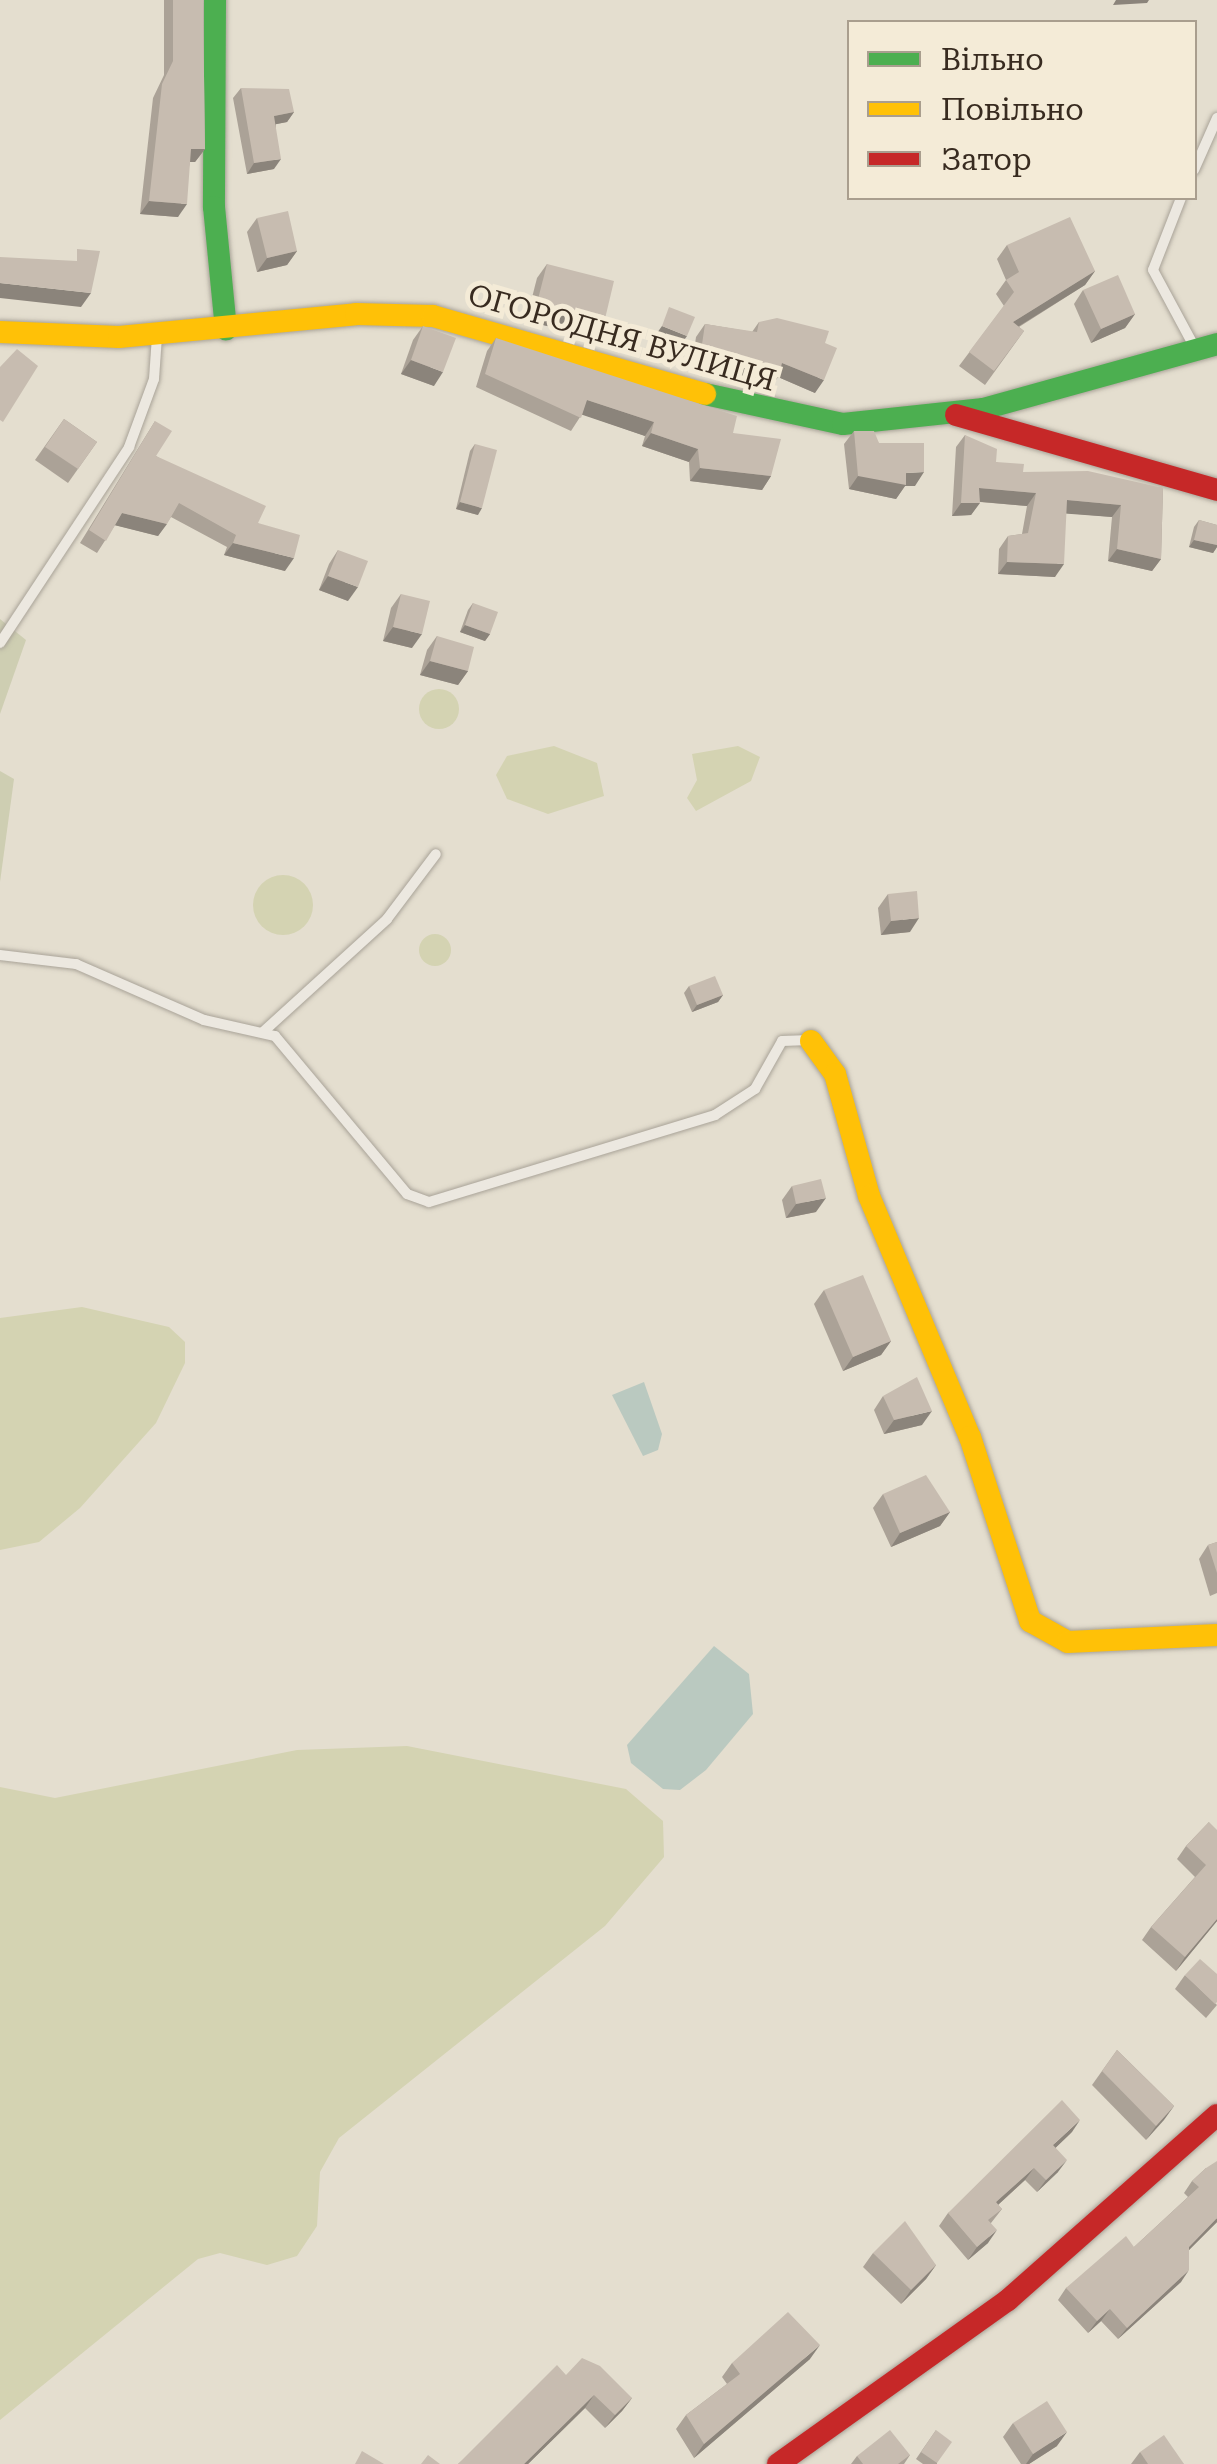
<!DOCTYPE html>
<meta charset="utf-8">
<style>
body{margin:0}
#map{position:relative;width:1217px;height:2464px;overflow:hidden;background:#e4decf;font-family:"Roboto Serif",serif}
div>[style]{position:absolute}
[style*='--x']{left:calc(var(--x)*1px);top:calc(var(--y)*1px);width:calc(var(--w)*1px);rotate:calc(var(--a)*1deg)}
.green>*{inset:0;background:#d4d3b2}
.round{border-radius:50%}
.cemetery>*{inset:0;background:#ceceb2}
.water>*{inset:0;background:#bac9c0}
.roads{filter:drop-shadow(0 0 2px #a9a398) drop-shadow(0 0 2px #a9a398)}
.lane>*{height:10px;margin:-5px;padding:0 5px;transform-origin:5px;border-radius:5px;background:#ece8e0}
.fast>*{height:22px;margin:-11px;padding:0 11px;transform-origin:11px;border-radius:11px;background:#4caf50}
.slow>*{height:22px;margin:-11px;padding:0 11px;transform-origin:11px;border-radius:11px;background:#ffc107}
.jam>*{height:22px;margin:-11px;padding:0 11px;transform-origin:11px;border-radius:11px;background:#c62828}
.wall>*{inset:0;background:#aba297}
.shaded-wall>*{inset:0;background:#8b847b}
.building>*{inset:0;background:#c7bcb0}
span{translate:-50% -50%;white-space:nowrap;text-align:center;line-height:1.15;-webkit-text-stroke:10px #f4ebd7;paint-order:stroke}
.street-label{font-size:30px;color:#382b20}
.legend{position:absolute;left:847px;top:20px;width:350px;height:180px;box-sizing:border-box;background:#f4ebd7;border:2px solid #a99e8e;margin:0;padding:12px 18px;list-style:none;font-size:30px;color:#382b20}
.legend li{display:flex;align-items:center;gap:20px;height:50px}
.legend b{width:50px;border:2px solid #a99e8e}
</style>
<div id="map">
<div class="green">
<i class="round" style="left:419px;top:689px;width:40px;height:40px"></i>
<i style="clip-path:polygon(554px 746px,597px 763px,604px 796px,548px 814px,507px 799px,496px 775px,507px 756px)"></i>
<i style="clip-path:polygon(738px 746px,760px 757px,751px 781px,696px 811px,687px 798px,697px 780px,692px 754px)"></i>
<i class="round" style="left:253px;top:875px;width:60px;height:60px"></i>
<i class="round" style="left:419px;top:934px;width:32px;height:32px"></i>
<i style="clip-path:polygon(82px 1307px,169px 1327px,185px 1342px,185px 1363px,156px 1423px,80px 1508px,39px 1542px,0 1550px,0 1318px)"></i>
<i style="clip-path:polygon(407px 1746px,626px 1789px,663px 1821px,664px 1857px,605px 1926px,339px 2138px,320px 2172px,317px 2226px,297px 2256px,267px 2265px,220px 2253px,198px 2259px,0 2420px,0 1787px,55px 1798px,297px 1750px)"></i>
</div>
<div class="cemetery">
<i style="clip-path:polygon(0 619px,26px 640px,0 714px)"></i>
<i style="clip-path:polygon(0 771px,14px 779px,0 882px)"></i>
</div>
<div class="water">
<i style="clip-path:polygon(644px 1382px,662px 1434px,658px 1450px,643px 1456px,612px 1395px)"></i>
<i style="clip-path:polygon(714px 1646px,749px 1674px,753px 1714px,706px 1770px,680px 1790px,663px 1789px,631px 1763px,627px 1745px)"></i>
</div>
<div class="roads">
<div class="lane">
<i style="--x:1194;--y:170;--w:57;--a:-66.1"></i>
<i style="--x:1181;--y:198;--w:77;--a:111.3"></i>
<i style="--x:1153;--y:270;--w:89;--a:61.7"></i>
<i style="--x:0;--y:643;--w:235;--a:-56.6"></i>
<i style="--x:129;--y:447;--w:72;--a:-69.8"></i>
<i style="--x:154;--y:379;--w:43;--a:-86"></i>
<i style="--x:0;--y:955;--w:77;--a:6.8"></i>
<i style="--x:76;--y:964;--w:140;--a:23.6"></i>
<i style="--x:204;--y:1020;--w:73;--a:12.7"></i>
<i style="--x:275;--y:1036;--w:206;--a:50.1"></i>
<i style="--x:407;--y:1194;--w:23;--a:20"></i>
<i style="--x:429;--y:1202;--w:299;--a:-16.9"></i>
<i style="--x:715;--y:1115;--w:48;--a:-33"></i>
<i style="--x:755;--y:1089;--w:55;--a:-60.6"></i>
<i style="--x:782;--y:1041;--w:28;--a:-2"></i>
<i style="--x:263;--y:1032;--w:168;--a:-42.3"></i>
<i style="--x:387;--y:919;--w:81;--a:-53"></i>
</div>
<div class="fast">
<i style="--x:215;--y:0;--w:207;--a:90.3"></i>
<i style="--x:214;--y:207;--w:123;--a:84.4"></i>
<i style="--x:705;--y:394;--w:141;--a:12.3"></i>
<i style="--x:843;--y:424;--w:141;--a:-6.1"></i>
<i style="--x:983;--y:409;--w:243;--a:-15.5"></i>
</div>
<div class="slow">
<i style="--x:0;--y:332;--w:119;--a:2.4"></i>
<i style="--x:119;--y:337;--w:238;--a:-5.5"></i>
<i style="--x:356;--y:314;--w:77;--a:1.5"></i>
<i style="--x:433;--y:316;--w:283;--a:16"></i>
<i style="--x:811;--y:1041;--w:41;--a:54"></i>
<i style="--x:835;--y:1074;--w:127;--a:74.4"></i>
<i style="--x:869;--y:1196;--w:261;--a:67.3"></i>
<i style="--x:970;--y:1437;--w:194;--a:71.9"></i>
<i style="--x:1030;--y:1621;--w:43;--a:28.9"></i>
<i style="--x:1068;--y:1642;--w:149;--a:-2.7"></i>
</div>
<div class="jam">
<i style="--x:956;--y:415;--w:272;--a:16"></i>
<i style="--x:778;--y:2464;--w:282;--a:-35.5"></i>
<i style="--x:1008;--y:2300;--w:279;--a:-41.5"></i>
</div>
</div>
<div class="wall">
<i style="clip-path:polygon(164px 0,203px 0,205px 149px,195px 162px,190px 162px,178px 217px,140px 214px,153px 98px,164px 75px)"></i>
<i style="clip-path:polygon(241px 88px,294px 112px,287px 122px,276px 124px,274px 169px,247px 174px,233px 98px)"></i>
<i style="clip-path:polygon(257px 218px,297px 251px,287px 265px,257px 272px,247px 232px)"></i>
<i style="clip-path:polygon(1007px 245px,1095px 271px,1085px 285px,1019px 327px,1024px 331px,985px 385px,959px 366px,1004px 306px,996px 294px,1006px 280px,997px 259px)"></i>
<i style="clip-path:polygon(547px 264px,604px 323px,594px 337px,526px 321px,537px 278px)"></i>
<i style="clip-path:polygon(1083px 290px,1135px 314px,1125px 328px,1091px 343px,1074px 304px)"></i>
<i style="clip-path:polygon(759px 322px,825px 343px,815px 393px,778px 377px,770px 388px,691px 371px,696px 337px,705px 324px,752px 332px)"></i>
<i style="clip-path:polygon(423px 326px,434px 386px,401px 374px,413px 340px)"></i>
<i style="clip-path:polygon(496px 338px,733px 433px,771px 476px,762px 490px,690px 481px,689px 462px,642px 446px,645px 436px,582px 414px,571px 431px,476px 387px,487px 351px)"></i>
<i style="clip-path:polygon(64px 419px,97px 442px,68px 483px,35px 460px)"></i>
<i style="clip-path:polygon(155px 421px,156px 456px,258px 523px,285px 571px,224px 555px,227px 547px,171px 517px,158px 536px,115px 525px,97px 553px,80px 543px)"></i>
<i style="clip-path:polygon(854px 431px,879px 443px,915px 486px,905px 486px,896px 499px,849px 489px,844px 444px)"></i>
<i style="clip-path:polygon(965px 435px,996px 462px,1023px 472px,1163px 488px,1161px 559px,1152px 571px,1108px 561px,1112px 517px,1066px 513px,1055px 577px,998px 574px,999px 549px,1008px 536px,1022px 534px,1027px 506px,980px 502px,971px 515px,952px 516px,956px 447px)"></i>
<i style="clip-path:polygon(475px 444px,478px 515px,456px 509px,470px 451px)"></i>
<i style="clip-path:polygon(1199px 520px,1217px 525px,1217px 547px,1213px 553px,1189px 547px,1194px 527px)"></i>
<i style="clip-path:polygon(338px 550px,348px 601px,319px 590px,329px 564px)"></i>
<i style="clip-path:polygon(401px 594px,412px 648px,383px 641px,391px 608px)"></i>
<i style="clip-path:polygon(473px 603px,490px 634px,485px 641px,460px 632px,468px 610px)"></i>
<i style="clip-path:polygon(437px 636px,468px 671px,458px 685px,420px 675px,427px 650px)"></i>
<i style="clip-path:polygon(888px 894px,910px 932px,881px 935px,878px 908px)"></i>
<i style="clip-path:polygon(689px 986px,723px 995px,718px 1002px,692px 1012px,684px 993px)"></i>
<i style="clip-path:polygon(792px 1186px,816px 1212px,786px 1218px,782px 1200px)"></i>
<i style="clip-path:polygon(824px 1290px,891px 1341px,881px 1355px,843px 1371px,814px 1304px)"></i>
<i style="clip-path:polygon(883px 1396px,922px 1425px,884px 1434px,874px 1410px)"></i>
<i style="clip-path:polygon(883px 1494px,950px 1512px,940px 1526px,891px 1547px,873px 1508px)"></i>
<i style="clip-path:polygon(1217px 1542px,1217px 1593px,1210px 1596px,1199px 1559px,1208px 1545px)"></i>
<i style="clip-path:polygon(1209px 1822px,1217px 1921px,1176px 1971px,1142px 1940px,1151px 1927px,1195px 1877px,1177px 1859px,1186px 1846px)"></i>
<i style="clip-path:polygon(1185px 1975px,1217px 2005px,1206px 2018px,1175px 1989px)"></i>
<i style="clip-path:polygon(1117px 2050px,1174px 2106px,1146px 2140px,1092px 2085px)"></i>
<i style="clip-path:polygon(1072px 2132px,1055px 2148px,1058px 2172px,1037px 2192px,1025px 2180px,998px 2205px,1002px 2209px,991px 2223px,988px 2243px,968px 2260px,939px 2226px,948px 2213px)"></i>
<i style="clip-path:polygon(1206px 2168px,1217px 2222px,1189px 2250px,1181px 2282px,1118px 2339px,1101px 2321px,1088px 2333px,1058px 2300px,1066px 2288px,1134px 2247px,1188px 2197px,1184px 2193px,1192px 2181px)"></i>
<i style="clip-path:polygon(873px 2253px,936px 2265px,926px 2279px,901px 2304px,863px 2267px)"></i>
<i style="clip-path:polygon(810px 2359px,694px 2458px,676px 2429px,686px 2415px,727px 2384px,722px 2377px,732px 2363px)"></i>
<i style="clip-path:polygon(566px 2375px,632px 2398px,622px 2411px,605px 2428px,585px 2408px,528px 2464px,458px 2464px)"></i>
<i style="clip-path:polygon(1013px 2423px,1057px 2446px,1029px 2464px,1021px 2464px,1003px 2437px)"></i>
<i style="clip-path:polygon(936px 2430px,937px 2464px,923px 2464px,916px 2459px)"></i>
<i style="clip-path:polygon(1140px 2452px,1184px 2464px,1131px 2464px)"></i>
<i style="clip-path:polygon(910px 2455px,904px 2464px,851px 2464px,857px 2456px)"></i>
</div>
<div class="shaded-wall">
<i style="clip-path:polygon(1116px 0,1149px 0,1147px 3px,1113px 5px)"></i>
<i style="clip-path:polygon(294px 112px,287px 122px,267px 126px,274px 116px)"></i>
<i style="clip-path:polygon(191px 149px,205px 149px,195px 162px,182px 162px)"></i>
<i style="clip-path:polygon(281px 159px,274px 169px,247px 174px,254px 163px)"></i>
<i style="clip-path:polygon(149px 201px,187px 204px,178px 217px,140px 214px)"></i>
<i style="clip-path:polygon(297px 251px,287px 265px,257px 272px,267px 258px)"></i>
<i style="clip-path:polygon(1095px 271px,1085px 285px,1003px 336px,1013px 322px)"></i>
<i style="clip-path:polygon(0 283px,91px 293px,81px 307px,0 298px)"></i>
<i style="clip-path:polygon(536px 307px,604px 323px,594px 337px,526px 321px)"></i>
<i style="clip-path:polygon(1135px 314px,1125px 328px,1091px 343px,1101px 329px)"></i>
<i style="clip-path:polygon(662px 326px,687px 336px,682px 343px,657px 333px)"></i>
<i style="clip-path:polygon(700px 358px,782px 363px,824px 380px,815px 393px,778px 377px,770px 388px,691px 371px)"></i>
<i style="clip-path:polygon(411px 360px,443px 372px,434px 386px,401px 374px)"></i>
<i style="clip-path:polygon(587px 400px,654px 422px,645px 436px,577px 413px)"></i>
<i style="clip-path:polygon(651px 433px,698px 449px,689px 462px,642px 446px)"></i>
<i style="clip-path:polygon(700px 468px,771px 476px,762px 490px,690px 481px)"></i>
<i style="clip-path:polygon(924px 472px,915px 486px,905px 486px,896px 499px,849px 489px,858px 476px)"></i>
<i style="clip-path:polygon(979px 488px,1036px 493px,1027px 506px,971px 501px)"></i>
<i style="clip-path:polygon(1067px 500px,1121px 505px,1112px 517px,1058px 513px)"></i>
<i style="clip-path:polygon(460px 502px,482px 508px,478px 515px,456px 509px)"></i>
<i style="clip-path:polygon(961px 503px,980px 503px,971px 515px,952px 516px)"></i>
<i style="clip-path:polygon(122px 513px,167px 524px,158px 536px,114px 525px)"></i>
<i style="clip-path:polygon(1194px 540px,1217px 545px,1217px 547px,1213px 553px,1189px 547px)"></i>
<i style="clip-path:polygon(233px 543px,294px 558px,285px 571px,224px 555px)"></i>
<i style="clip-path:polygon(1117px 549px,1161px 559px,1152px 571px,1108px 561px)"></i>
<i style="clip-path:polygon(1007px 562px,1064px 564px,1055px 577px,998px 574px)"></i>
<i style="clip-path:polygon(328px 576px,358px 587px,348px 601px,319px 590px)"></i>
<i style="clip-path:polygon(465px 625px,490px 634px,485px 641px,460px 632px)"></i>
<i style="clip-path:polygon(393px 627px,422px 634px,412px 648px,383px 641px)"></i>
<i style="clip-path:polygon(430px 661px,468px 671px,458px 685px,420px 675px)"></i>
<i style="clip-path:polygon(919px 918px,910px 932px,881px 935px,891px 921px)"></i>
<i style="clip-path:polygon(723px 995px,718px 1002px,692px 1012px,697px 1005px)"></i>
<i style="clip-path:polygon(826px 1198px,816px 1212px,786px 1218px,796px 1204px)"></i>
<i style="clip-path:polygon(891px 1341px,881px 1355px,843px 1371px,853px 1357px)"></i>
<i style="clip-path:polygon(932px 1411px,922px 1425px,884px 1434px,894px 1420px)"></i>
<i style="clip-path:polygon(950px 1512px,940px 1526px,891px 1547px,900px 1533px)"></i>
<i style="clip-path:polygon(1217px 1919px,1217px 1921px,1176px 1971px,1185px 1957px)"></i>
<i style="clip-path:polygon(1174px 2106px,1164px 2120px,1146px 2140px,1156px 2126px)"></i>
<i style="clip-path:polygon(1080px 2120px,1072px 2132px,1045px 2158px,1053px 2145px)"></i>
<i style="clip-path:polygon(1067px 2160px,1058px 2172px,1037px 2192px,1046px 2180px)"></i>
<i style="clip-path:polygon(1034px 2168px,1025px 2180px,987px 2215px,996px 2202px)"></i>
<i style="clip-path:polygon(1217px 2218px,1217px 2222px,1180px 2259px,1189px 2247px)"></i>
<i style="clip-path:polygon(997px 2230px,988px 2243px,968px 2260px,977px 2247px)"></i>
<i style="clip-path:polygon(936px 2265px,926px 2279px,901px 2304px,911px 2290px)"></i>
<i style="clip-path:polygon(1189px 2270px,1181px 2282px,1118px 2339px,1127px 2328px)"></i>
<i style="clip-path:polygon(1110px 2309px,1101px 2321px,1088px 2333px,1097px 2321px)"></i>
<i style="clip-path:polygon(820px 2345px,810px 2359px,694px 2458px,704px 2444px)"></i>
<i style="clip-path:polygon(594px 2395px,585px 2408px,528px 2464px,524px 2464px)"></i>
<i style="clip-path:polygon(632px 2398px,622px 2411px,605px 2428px,615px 2415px)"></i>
<i style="clip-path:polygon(1067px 2432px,1057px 2446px,1029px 2464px,1026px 2464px,1033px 2454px)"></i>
</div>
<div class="building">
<i style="clip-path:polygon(173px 0,203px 0,205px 149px,191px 149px,187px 204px,149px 201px,162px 84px,173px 61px)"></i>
<i style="clip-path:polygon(241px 88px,289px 89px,294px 112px,274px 116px,281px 159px,254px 163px)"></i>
<i style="clip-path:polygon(288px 211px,297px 251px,267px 258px,257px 218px)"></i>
<i style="clip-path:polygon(1070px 217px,1095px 271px,1013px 322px,1024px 331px,994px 371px,969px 352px,1014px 292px,1006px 280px,1019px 272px,1007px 245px)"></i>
<i style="clip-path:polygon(77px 249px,100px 251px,91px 293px,0 283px,0 257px,77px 261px)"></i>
<i style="clip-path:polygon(547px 264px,614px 281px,604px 323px,536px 307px)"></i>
<i style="clip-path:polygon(1118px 275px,1135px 314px,1101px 329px,1083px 290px)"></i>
<i style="clip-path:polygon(669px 307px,695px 317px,687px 336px,662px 326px)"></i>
<i style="clip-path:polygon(777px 318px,829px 331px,825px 343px,837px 348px,824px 380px,782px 363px,779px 375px,700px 358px,705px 324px,757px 332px,759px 322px)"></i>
<i style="clip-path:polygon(423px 326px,456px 338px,443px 372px,411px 360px)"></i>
<i style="clip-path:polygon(496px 338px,737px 416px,733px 433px,781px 439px,771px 476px,700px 468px,698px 449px,651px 433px,654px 422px,587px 400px,581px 418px,485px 374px)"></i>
<i style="clip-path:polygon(17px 349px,38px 366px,3px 422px,0 420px,0 367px)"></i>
<i style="clip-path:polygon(64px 419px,97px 442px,78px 469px,45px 447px)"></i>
<i style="clip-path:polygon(155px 421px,172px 431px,156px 456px,266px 506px,258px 523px,300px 535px,294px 558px,233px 543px,236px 535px,179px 503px,167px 524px,122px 513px,106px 541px,89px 530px)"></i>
<i style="clip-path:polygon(854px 431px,874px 431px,879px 443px,924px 443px,924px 472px,906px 473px,906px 485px,858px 476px)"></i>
<i style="clip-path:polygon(965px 435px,997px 449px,996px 462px,1024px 464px,1023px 472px,1088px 471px,1163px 488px,1161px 559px,1117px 549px,1121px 505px,1067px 500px,1064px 564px,1007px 562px,1008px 536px,1028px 533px,1036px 493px,979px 488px,980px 503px,961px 503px)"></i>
<i style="clip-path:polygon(475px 444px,497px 450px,482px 508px,460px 502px)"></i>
<i style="clip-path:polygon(1199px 520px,1217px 525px,1217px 545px,1194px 540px)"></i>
<i style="clip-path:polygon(338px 550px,368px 561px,358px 587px,328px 576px)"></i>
<i style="clip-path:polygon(401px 594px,430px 601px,422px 634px,393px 627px)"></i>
<i style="clip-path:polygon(473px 603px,498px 612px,490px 634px,465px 625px)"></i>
<i style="clip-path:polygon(437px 636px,474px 647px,468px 671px,430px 661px)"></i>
<i style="clip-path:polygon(917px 891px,919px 918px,891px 921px,888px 894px)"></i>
<i style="clip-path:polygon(715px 976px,723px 995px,697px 1005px,689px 986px)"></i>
<i style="clip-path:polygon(821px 1179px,826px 1198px,796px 1204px,792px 1186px)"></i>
<i style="clip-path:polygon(863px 1275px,891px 1341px,853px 1357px,824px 1290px)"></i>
<i style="clip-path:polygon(917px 1377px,932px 1411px,894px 1420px,883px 1396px)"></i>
<i style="clip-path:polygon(926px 1475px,950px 1512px,900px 1533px,883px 1494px)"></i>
<i style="clip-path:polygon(1217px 1542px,1217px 1573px,1208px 1545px)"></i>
<i style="clip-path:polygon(1209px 1822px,1217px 1830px,1217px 1919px,1185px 1957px,1151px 1927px,1206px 1865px,1186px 1846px)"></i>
<i style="clip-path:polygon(1200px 1959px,1217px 1974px,1217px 2002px,1215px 2004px,1185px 1975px)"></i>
<i style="clip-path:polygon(1117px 2050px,1174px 2106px,1156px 2126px,1102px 2071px)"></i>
<i style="clip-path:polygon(1062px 2100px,1080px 2120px,1053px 2145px,1067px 2160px,1046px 2180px,1034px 2168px,996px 2202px,1002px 2209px,988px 2220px,997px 2230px,977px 2247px,948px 2213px)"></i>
<i style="clip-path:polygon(1217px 2161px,1217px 2218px,1189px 2247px,1189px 2270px,1127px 2328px,1110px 2309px,1097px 2321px,1066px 2288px,1126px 2236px,1134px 2247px,1199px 2187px,1192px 2181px,1206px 2168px)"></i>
<i style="clip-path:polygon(905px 2221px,936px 2265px,911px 2290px,873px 2253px)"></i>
<i style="clip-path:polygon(788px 2312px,820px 2345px,704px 2444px,686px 2415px,740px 2374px,732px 2363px)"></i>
<i style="clip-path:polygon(582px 2358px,600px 2366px,632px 2398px,615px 2415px,594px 2395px,524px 2464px,458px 2464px,557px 2365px,566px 2375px)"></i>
<i style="clip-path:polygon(1047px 2401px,1067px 2432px,1033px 2454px,1013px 2423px)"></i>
<i style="clip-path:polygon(890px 2430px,910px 2455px,898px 2464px,863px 2464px,857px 2456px)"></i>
<i style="clip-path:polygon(936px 2430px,952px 2442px,937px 2463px,921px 2452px)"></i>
<i style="clip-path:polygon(1164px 2435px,1184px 2464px,1148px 2464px,1140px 2452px)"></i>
<i style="clip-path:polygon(362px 2451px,384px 2464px,355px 2464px)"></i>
<i style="clip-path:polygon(428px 2455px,440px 2464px,421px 2464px)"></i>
</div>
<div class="street-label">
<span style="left:622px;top:338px;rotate:16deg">ОГОРОДНЯ ВУЛИЦЯ</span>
</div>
<ul class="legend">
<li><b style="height:12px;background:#4caf50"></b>Вільно</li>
<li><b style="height:12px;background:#ffc107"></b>Повільно</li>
<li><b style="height:12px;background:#c62828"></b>Затор</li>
</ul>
</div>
